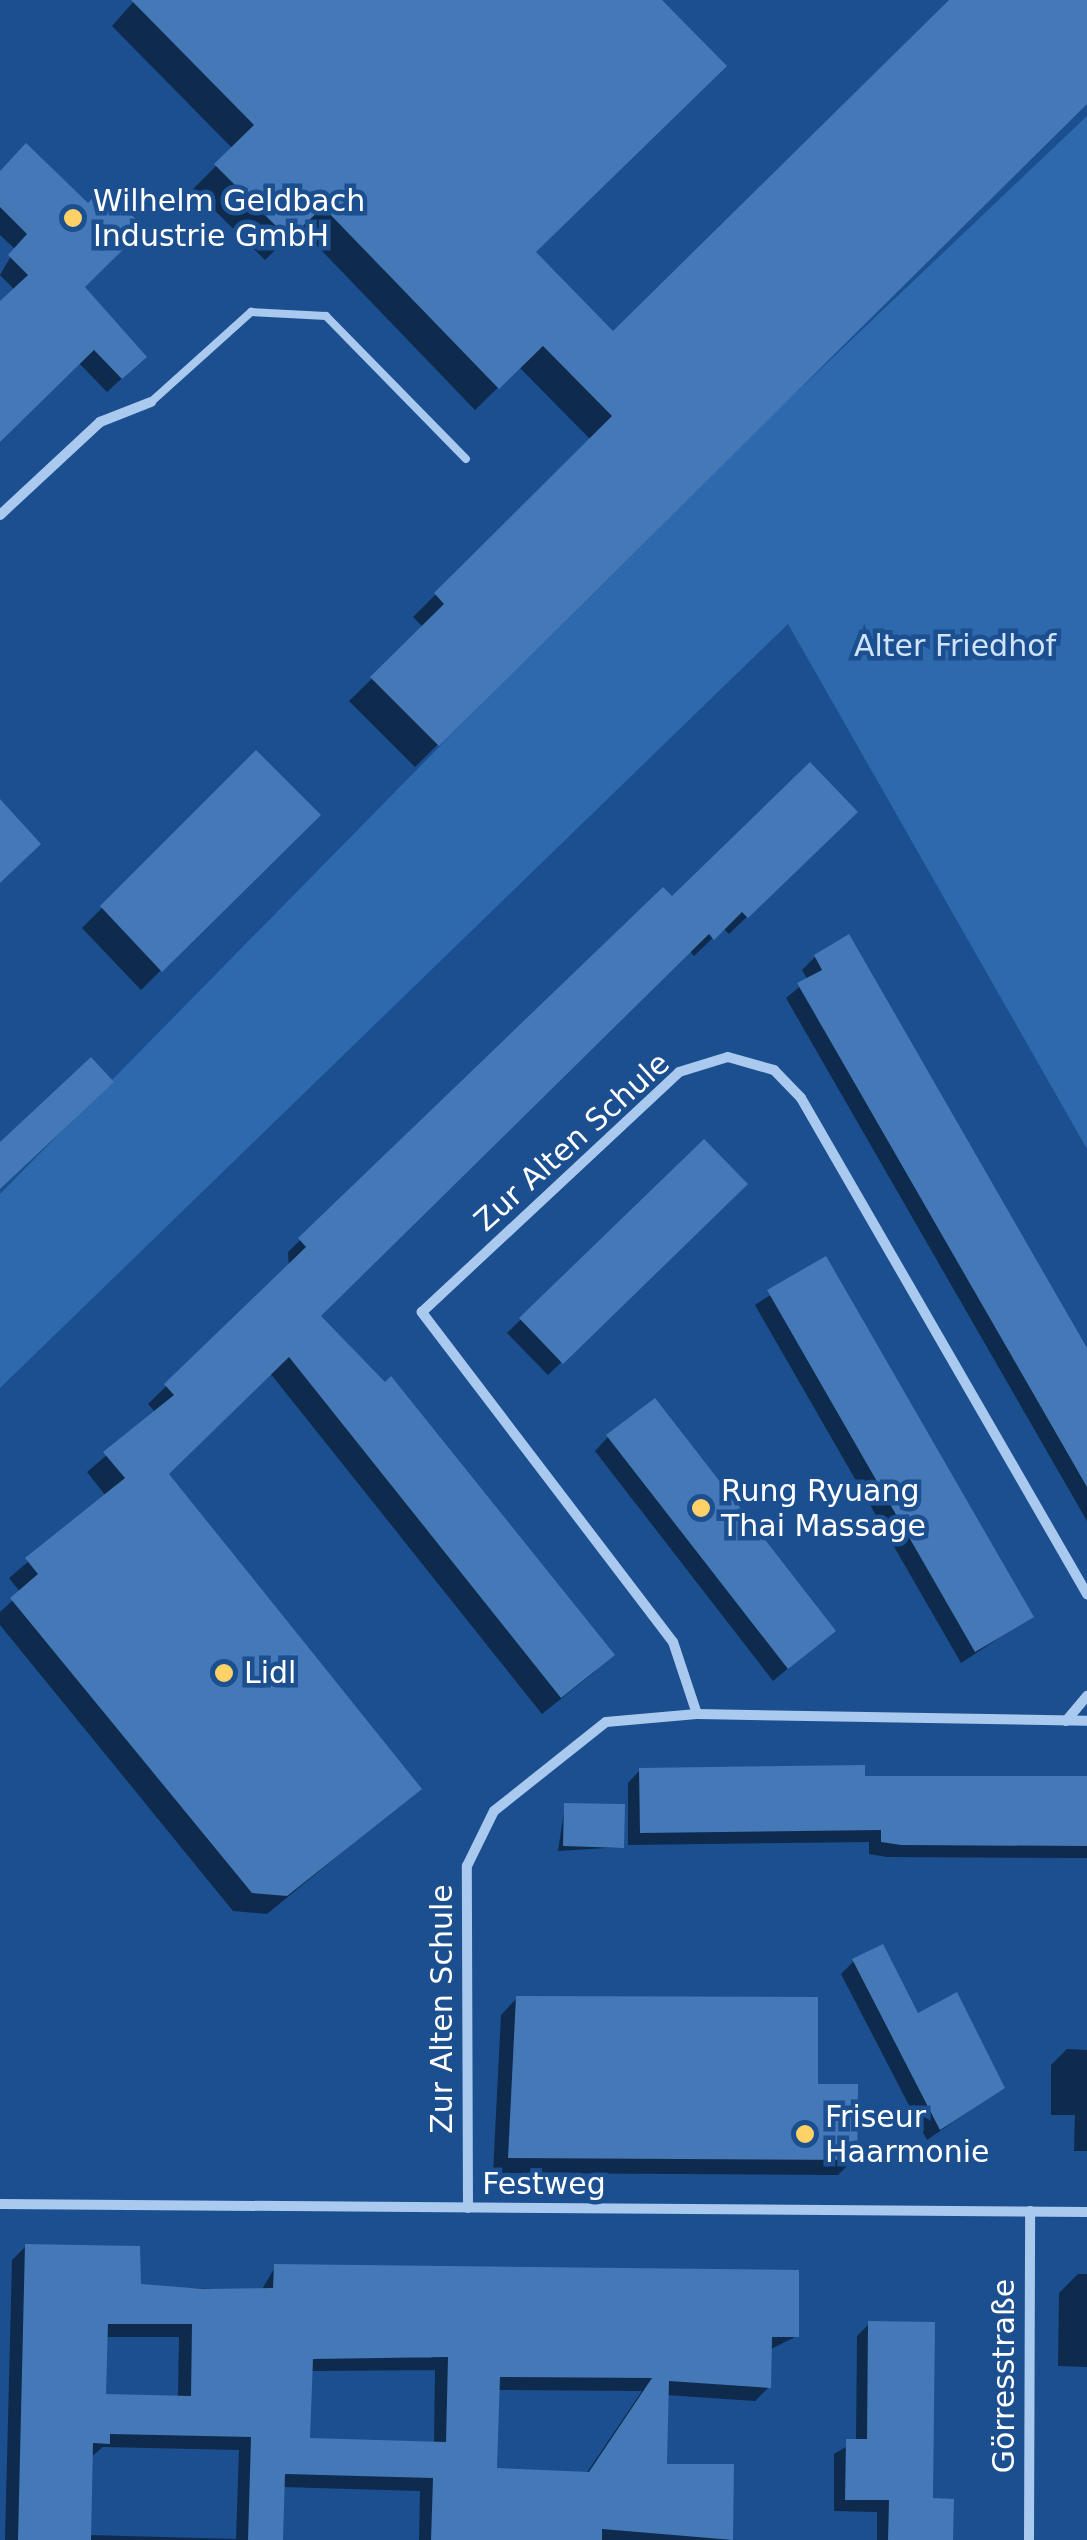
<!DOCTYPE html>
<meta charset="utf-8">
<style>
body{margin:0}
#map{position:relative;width:1087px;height:2540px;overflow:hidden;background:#1b4f8f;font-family:"DejaVu Sans",sans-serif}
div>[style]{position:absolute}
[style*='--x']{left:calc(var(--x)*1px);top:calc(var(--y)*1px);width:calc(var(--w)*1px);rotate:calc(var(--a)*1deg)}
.green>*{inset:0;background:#2e69ad}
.shadow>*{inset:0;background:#0007}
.building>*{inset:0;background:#4478b7}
.service>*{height:8px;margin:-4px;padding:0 4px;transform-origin:4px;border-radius:4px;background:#a9c9ee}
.minor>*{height:10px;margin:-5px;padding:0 5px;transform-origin:5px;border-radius:5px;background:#a9c9ee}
.dots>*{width:28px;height:28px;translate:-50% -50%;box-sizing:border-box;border:5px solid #1b4f8f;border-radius:50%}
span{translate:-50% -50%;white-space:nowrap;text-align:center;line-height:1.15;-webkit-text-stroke:9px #1b4f8f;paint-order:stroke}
.poi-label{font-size:30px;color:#fff}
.left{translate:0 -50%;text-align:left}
.park-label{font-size:30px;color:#cfe3fa}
.street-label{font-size:30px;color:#fff}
</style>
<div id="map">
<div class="green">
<i style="clip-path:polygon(1087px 116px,1087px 1149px,788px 624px,0 1388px,0 1194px,664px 518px)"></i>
</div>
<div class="shadow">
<i style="clip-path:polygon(135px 0,659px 0,532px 253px,613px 334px,953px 0,1087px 0,1087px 101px,415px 767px,349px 701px,424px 628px,413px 617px,591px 440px,519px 367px,475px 410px,299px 227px,265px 260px,193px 189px,233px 149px,112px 26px)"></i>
<i style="clip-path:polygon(0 174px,130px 371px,107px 392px,78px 362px,0 439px,0 305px,15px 290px,0 275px,15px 249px,0 235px)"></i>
<i style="clip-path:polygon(256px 754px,317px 815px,141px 990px,82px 928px)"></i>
<i style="clip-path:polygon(849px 818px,729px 934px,723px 928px,694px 956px,689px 950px,318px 1317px,611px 1655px,593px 1673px,542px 1714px,270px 1373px,166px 1474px,419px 1789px,267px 1914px,233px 1911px,0 1625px,0 1612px,21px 1593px,9px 1578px,106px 1496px,87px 1472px,156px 1413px,148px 1404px,289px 1267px,288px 1252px,663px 890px,672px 899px)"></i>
<i style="clip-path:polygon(815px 957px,1087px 1356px,1087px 1521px,786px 998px,808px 980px,802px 970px)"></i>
<i style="clip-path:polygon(704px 1143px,745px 1184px,548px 1375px,507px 1333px)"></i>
<i style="clip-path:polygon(825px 1259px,1031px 1617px,961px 1663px,755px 1305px)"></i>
<i style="clip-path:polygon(608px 1437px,833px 1631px,773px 1681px,595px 1451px)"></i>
<i style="clip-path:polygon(640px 1770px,1087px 1782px,1087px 1858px,887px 1857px,869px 1854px,869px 1842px,628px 1845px,628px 1783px)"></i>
<i style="clip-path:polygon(565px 1805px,622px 1847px,558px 1851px)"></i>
<i style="clip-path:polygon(854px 1961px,917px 2016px,1002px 2088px,927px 2140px,841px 1974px)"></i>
<i style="clip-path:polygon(517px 1998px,854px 2159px,838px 2175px,493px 2173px,501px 2015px)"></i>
<i style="clip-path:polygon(1067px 2049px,1087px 2050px,1087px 2151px,1074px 2151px,1075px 2115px,1051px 2115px,1051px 2065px)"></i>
<i style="clip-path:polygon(evenodd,26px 2246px,138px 2286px,261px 2291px,275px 2267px,797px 2336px,769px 2350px,769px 2387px,755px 2401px,666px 2395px,665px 2467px,731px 2466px,730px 2540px,419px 2540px,420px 2491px,282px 2487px,280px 2540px,5px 2540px,12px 2260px,26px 2246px,105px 2337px,179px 2337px,178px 2398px,103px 2396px,105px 2337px,26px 2246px,435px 2370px,434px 2444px,308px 2441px,310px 2371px,435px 2370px,26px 2246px,497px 2390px,642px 2391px,586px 2474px,494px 2470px,497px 2390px,26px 2246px,103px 2447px,239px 2450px,236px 2539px,88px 2535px,91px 2457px,103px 2447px)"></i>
<i style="clip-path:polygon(1078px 2274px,1087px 2274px,1087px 2367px,1058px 2366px,1059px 2293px)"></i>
<i style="clip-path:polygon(869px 2324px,931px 2501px,951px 2540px,877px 2540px,877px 2512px,834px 2511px,834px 2454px,856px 2441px,857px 2336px)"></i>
</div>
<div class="building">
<i style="clip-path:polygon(131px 0,662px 0,727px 66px,536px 252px,613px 331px,949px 0,1087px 0,1087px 104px,439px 746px,370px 677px,444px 604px,434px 593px,612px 416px,543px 346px,499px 389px,323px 207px,289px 239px,214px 164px,254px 125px)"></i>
<i style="clip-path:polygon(26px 143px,88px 203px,103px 187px,145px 228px,85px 287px,147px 357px,122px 379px,94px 350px,0 442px,0 301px,28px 275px,8px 255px,27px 234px,0 207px,0 171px)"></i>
<i style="clip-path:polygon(256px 750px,321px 815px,162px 972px,100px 906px)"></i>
<i style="clip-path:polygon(810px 762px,858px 812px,748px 918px,742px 912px,714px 940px,709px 934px,321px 1316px,385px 1382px,391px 1376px,615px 1655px,561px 1698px,289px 1357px,169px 1474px,422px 1789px,287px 1896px,252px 1893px,10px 1598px,38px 1574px,25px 1558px,125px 1478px,103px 1452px,174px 1395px,164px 1384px,306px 1247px,298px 1238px,663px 887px,672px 896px)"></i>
<i style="clip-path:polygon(0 799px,41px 844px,0 883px)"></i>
<i style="clip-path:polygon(849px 934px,1087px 1348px,1087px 1487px,797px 983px,822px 970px,814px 955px)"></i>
<i style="clip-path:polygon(91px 1057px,114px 1082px,0 1189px,0 1142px)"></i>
<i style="clip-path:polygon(704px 1139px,748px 1184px,563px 1364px,519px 1318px)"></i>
<i style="clip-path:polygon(826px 1256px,1034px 1617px,975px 1652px,767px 1290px)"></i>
<i style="clip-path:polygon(655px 1398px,836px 1631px,788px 1669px,606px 1435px)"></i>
<i style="clip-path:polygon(865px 1765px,865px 1776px,1087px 1776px,1087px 1846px,901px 1845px,881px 1842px,881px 1830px,640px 1833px,639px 1768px)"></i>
<i style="clip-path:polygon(564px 1803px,625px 1804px,624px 1848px,563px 1846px)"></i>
<i style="clip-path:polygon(883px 1944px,918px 2013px,957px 1992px,1005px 2088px,940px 2130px,852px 1959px)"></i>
<i style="clip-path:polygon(516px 1996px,818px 1997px,818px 2084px,858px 2084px,857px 2160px,508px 2158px)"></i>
<i style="clip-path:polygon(evenodd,25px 2244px,140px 2246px,141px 2284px,204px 2289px,273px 2288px,274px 2264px,799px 2270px,799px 2337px,772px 2337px,771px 2388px,669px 2381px,667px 2464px,734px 2464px,733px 2540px,602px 2529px,602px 2540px,431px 2540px,433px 2478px,285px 2474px,283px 2540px,248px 2540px,251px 2437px,110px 2434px,110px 2444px,93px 2443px,91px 2540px,18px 2540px,25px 2244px,108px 2324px,192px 2324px,191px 2396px,106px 2394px,108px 2324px,25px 2244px,448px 2357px,446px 2442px,310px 2438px,313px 2359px,448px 2357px,25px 2244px,500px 2377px,652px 2378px,589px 2472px,497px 2468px,500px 2377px)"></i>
<i style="clip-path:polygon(868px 2321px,935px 2322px,933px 2498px,954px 2499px,953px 2540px,888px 2540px,889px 2500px,845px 2500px,846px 2439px,867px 2439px)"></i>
</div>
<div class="service">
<i style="--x:151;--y:402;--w:135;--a:-42"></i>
<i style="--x:251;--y:312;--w:75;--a:3.1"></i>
<i style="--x:326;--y:316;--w:200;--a:45.6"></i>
</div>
<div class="minor">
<i style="--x:0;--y:515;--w:137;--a:-42.9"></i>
<i style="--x:100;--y:422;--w:55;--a:-21.4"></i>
<i style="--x:697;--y:1714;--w:76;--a:-108.4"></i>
<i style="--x:673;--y:1642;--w:415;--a:-127.3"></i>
<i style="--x:422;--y:1312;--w:352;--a:-43"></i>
<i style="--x:679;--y:1072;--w:51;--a:-17"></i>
<i style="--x:728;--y:1057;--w:48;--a:15.8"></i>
<i style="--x:774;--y:1070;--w:39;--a:46"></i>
<i style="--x:801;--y:1098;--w:573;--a:60.03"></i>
<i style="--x:1066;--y:1721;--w:33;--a:-50"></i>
<i style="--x:0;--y:2204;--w:1087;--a:0.42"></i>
<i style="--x:468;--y:2208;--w:342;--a:-90.2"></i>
<i style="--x:467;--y:1866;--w:61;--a:-63.9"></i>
<i style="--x:494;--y:1811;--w:143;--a:-38.5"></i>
<i style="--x:606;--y:1722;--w:91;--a:-5"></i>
<i style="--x:697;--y:1714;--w:390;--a:1"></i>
<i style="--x:1029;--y:2540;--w:329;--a:-89.8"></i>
</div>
<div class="dots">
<i style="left:73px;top:218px;background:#ffd166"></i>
<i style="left:701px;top:1508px;background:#ffd166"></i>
<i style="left:224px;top:1673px;background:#ffd166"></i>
<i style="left:805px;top:2134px;background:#ffd166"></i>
</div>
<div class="poi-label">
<span class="left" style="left:93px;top:218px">Wilhelm Geldbach<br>Industrie GmbH</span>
<span class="left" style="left:721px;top:1508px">Rung Ryuang<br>Thai Massage</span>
<span class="left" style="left:244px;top:1673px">Lidl</span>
<span class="left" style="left:825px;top:2134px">Friseur<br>Haarmonie</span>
</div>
<div class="park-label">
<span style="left:955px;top:646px">Alter Friedhof</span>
</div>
<div class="street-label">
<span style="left:572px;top:1142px;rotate:-42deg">Zur Alten Schule</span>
<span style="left:442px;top:2009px;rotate:-90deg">Zur Alten Schule</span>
<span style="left:544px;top:2184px">Festweg</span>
<span style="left:1004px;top:2376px;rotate:-90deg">Görresstraße</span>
</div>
</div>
